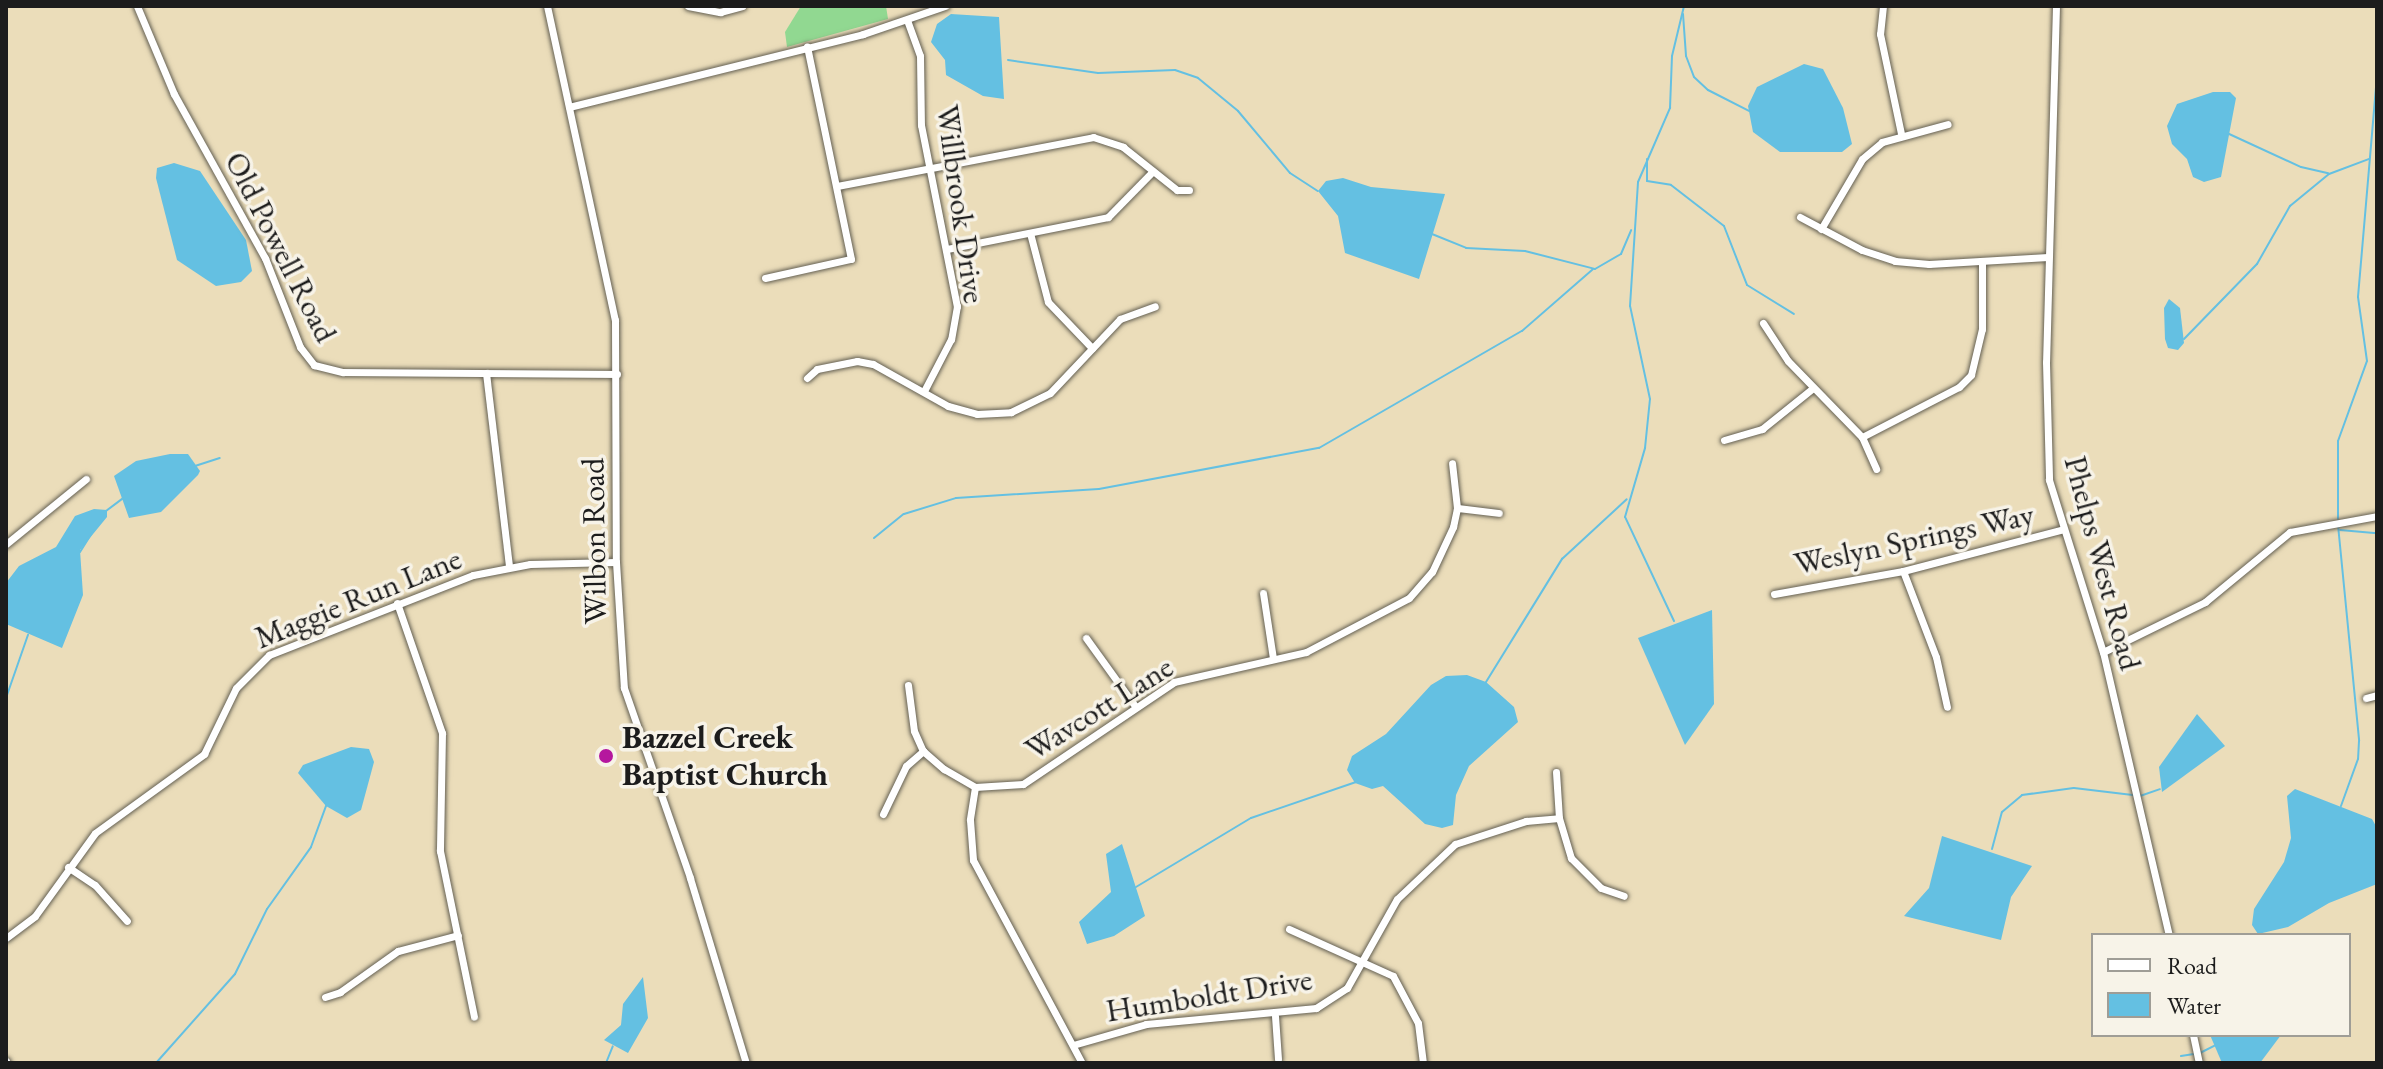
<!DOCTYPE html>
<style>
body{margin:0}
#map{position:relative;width:2383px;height:1069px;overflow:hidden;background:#ebddba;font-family:"EB Garamond",serif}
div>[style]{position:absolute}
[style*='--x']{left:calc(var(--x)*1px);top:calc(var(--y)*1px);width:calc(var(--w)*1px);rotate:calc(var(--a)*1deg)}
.green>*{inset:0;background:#91d891}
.water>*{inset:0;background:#64c0e2}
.stream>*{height:2px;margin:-1px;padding:0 1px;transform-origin:1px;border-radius:1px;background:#64c0e2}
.roads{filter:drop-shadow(0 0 2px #646053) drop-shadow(0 0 2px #646053)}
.minor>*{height:7px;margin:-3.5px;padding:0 3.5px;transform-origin:3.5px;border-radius:3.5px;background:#fff}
.dots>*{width:22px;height:22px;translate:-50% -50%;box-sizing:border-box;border:4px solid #f7f3e8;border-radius:50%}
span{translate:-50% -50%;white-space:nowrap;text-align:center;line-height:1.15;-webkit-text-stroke:7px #f7f3e8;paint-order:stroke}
.street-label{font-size:32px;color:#1c1c1c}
.poi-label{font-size:32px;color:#1c1c1c;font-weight:700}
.left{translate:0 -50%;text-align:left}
.frame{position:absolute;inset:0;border:8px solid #1c1c1c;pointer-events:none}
.legend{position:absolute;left:2091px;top:933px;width:260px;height:104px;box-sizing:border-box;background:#f7f3e8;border:2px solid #9f9d96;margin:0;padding:10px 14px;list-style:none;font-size:24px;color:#1c1c1c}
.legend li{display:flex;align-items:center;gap:16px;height:40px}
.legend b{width:40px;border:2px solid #9f9d96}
</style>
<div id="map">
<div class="green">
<i style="clip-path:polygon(801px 6px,886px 6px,888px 19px,787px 47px,785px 32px)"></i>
</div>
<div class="water">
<i style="clip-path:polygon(951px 14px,999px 17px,1004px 99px,983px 96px,946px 75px,945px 60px,931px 42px,937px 24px)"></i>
<i style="clip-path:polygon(1804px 64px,1823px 69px,1843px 108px,1852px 144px,1842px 152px,1780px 152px,1753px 132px,1748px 106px,1757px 87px)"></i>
<i style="clip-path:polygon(2213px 92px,2230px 92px,2236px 98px,2221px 177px,2204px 182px,2193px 177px,2187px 159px,2172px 144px,2167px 126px,2177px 104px)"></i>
<i style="clip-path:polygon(174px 163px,200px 171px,246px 240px,252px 271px,241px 282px,216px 286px,177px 260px,156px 178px,157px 168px)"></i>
<i style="clip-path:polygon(1343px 178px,1371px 187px,1445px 194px,1419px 279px,1345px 253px,1338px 216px,1318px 191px,1326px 181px)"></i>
<i style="clip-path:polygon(2169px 299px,2180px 308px,2184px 343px,2178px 350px,2168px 348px,2165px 339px,2164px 308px)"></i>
<i style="clip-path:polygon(170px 454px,188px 454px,200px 471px,198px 475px,161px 512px,129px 518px,114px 476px,136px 461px)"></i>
<i style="clip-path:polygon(94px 509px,107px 510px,107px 517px,80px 550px,83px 595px,62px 648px,6px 624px,6px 583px,19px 566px,56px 547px,75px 516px)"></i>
<i style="clip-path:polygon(1712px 610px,1714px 704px,1685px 745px,1638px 638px)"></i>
<i style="clip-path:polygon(1467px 675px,1486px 682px,1514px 707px,1518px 722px,1469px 766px,1456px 795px,1453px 825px,1442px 828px,1425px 824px,1383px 786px,1372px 789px,1355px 783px,1347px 770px,1352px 756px,1386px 734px,1431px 685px,1446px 676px)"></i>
<i style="clip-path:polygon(2197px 714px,2225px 746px,2162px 792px,2159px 767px)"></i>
<i style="clip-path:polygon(351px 747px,369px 749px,374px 762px,361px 810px,347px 818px,326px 806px,298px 773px,303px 765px)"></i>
<i style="clip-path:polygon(2295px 789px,2372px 819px,2377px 828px,2377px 884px,2329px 903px,2288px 927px,2258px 934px,2252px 925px,2254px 909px,2284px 862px,2291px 838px,2287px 796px)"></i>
<i style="clip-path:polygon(1942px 836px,2032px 866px,2011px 897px,2001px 940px,1904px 916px,1929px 888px)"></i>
<i style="clip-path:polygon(1122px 844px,1145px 916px,1114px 936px,1087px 944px,1079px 922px,1111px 892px,1106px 854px)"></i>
<i style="clip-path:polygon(643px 977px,648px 1018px,628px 1053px,604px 1040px,621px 1025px,623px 1004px)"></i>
<i style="clip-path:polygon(2210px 1035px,2281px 1035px,2260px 1063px,2222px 1063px)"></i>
</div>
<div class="stream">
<i style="--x:1683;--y:14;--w:42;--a:85.9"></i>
<i style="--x:1686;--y:56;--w:22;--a:69"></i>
<i style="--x:1694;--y:77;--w:19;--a:43"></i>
<i style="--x:1708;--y:90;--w:46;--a:27.1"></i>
<i style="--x:1008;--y:60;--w:91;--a:8.2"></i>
<i style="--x:1098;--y:73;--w:77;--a:-2.2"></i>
<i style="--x:1175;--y:70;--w:24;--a:19"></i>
<i style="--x:1198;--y:78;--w:52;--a:39.5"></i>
<i style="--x:1238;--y:111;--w:81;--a:50"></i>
<i style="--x:1290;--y:173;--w:33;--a:33"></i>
<i style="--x:2227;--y:133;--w:81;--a:24.7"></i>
<i style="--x:2301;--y:167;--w:28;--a:13"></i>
<i style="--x:1647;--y:159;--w:22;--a:90"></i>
<i style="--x:1647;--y:181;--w:24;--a:9"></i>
<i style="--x:1671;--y:185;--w:67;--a:37.7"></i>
<i style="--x:1724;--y:226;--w:63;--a:68.7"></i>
<i style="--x:1747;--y:285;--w:55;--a:31.7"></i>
<i style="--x:1432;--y:234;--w:37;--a:22"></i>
<i style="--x:1466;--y:248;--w:59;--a:2.9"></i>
<i style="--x:1525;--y:251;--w:72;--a:14.4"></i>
<i style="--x:1595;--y:269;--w:30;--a:-30"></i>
<i style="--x:1621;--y:254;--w:26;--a:-67"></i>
<i style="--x:2184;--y:339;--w:105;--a:-45.8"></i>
<i style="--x:2257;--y:264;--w:67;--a:-60.4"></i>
<i style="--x:2290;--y:206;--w:50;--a:-39.4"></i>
<i style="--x:2329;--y:174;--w:43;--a:-20.6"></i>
<i style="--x:195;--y:466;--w:26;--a:-18"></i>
<i style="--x:106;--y:511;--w:21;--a:-37"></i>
<i style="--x:2338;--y:519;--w:78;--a:-90"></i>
<i style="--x:2338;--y:441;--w:85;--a:-70.1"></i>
<i style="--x:2367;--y:361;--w:65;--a:-98"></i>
<i style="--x:2358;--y:297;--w:223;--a:-85.1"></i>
<i style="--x:2338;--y:525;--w:217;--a:84.4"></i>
<i style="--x:2359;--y:741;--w:18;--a:93"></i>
<i style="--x:2358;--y:759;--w:50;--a:109.9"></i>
<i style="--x:2340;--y:530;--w:37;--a:5"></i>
<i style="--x:874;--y:538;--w:38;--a:-39"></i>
<i style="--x:904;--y:514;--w:54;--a:-17.1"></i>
<i style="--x:956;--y:498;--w:143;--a:-3.6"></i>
<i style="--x:1099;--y:489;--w:224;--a:-10.6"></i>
<i style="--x:1319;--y:448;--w:234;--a:-30"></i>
<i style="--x:1522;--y:331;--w:94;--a:-41.1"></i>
<i style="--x:80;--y:552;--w:26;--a:-58"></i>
<i style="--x:1674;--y:621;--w:115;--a:-115.2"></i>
<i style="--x:1625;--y:517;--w:72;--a:-73.8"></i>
<i style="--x:1645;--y:448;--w:49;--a:-84.2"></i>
<i style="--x:1650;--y:399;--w:95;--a:-102.1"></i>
<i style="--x:1630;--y:306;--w:124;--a:-86.3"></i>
<i style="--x:1638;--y:182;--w:81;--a:-66.6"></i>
<i style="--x:1670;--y:108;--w:52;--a:-87.8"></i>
<i style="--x:1672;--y:56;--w:51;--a:-76.5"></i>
<i style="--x:1486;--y:682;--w:145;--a:-58.3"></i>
<i style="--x:1562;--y:559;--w:88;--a:-42.7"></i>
<i style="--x:6;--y:698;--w:67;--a:-70.8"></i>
<i style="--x:2140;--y:796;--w:21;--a:-19"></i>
<i style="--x:1992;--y:849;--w:38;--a:-75"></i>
<i style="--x:2002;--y:812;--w:26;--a:-40"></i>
<i style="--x:2022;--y:795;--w:52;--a:-7.7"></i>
<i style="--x:2074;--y:788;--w:59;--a:6.8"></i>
<i style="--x:1136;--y:887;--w:134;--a:-31"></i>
<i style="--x:1251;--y:818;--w:111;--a:-18.9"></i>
<i style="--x:2200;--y:1053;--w:18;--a:-27"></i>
<i style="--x:2181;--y:1056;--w:13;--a:-9"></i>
<i style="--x:156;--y:1063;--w:119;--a:-48.4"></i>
<i style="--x:235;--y:974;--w:72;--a:-63.8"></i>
<i style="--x:267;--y:909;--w:76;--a:-54.6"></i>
<i style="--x:311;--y:847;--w:44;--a:-69.9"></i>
<i style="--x:606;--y:1063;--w:18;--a:-68"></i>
</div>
<div class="roads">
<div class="minor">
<i style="--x:137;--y:6;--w:95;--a:67.2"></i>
<i style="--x:174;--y:94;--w:188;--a:61"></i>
<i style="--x:265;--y:258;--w:96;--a:68.5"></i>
<i style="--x:300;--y:347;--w:23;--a:52"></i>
<i style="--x:314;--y:365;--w:30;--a:14"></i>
<i style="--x:343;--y:372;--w:274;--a:0.4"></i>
<i style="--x:547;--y:6;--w:321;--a:77.8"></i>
<i style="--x:615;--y:320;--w:242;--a:89.8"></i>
<i style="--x:616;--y:562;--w:126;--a:86.4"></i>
<i style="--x:624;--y:688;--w:201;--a:70.8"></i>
<i style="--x:690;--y:878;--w:193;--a:73.2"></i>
<i style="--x:688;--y:6;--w:33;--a:11"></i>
<i style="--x:720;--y:12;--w:23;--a:-15"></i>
<i style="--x:1883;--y:6;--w:28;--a:96"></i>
<i style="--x:1880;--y:34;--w:102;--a:78.1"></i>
<i style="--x:2056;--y:6;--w:356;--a:91.6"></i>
<i style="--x:2046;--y:362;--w:118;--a:88.5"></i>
<i style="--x:2049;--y:480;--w:180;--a:72.6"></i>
<i style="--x:2103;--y:652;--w:291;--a:76.9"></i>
<i style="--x:907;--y:20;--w:38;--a:70"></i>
<i style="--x:920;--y:56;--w:69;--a:89.2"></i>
<i style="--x:921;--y:125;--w:185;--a:78.8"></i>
<i style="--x:957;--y:306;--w:34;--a:100"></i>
<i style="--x:951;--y:339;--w:59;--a:117.4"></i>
<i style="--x:569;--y:107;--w:303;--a:-13.9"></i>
<i style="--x:863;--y:34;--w:87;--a:-18.9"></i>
<i style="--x:837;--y:186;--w:261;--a:-10.8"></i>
<i style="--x:1093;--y:137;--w:32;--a:18"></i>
<i style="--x:1123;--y:147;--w:69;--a:38.5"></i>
<i style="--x:1177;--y:190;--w:12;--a:0"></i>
<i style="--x:1800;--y:217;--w:70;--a:28"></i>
<i style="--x:1862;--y:250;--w:35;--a:18"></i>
<i style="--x:1895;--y:261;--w:34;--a:5"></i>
<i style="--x:1929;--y:264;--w:119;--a:-3.4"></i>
<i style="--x:1821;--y:229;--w:81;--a:-59.6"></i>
<i style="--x:1862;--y:159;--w:26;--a:-40"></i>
<i style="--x:1882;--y:142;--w:68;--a:-15.3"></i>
<i style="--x:1030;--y:233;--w:71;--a:75.4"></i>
<i style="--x:1048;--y:302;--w:64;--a:46.3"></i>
<i style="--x:947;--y:249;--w:164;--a:-11.2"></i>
<i style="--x:1108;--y:217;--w:64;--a:-45.6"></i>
<i style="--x:765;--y:278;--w:88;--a:-12.5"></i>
<i style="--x:851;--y:259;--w:217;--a:-101.7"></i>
<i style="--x:1763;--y:323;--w:45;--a:56.7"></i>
<i style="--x:1788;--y:361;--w:106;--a:45.8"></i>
<i style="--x:1862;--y:437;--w:35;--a:66"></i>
<i style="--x:486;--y:373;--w:195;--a:83.2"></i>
<i style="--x:807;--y:378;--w:13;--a:-42"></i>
<i style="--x:817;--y:369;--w:41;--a:-11.3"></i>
<i style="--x:857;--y:361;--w:16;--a:11"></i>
<i style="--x:873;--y:364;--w:86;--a:29.2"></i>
<i style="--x:948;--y:406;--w:30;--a:15"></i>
<i style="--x:977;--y:414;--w:34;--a:-3"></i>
<i style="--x:1011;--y:412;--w:43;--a:-26"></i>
<i style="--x:1050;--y:393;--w:102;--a:-46.6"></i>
<i style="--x:1120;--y:319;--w:37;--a:-20"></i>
<i style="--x:1862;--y:437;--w:109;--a:-27.3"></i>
<i style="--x:1959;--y:387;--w:17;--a:-45"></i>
<i style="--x:1971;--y:375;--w:47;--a:-76.6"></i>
<i style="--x:1982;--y:329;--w:68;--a:-90"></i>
<i style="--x:1724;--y:440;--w:40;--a:-16"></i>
<i style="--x:1762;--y:429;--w:65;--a:-38.8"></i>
<i style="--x:1457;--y:508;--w:42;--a:6.8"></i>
<i style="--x:6;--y:544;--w:103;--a:-39.1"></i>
<i style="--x:1903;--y:571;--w:92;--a:69"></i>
<i style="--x:1936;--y:657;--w:51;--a:77.6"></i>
<i style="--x:1263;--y:593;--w:66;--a:81.3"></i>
<i style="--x:1774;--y:594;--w:131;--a:-10.1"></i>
<i style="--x:1903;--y:571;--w:166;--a:-14.6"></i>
<i style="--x:397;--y:603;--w:138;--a:70.9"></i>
<i style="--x:442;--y:733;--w:118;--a:91"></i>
<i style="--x:440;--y:851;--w:169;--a:78.4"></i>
<i style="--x:1086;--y:638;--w:84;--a:54.2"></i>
<i style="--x:2103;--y:652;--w:114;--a:-26.1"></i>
<i style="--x:2205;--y:602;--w:110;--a:-39.5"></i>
<i style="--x:2290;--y:532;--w:88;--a:-10.4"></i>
<i style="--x:908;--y:685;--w:46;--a:82.6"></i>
<i style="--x:914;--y:731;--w:22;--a:66"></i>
<i style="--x:923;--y:751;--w:28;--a:41"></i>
<i style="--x:944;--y:769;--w:36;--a:30"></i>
<i style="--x:975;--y:787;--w:48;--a:-3.6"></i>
<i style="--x:1023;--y:784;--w:182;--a:-34"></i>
<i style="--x:1174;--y:682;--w:135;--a:-12.8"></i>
<i style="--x:1306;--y:652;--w:116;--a:-27.7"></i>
<i style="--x:1409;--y:598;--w:35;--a:-49"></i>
<i style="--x:1432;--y:572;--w:50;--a:-65"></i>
<i style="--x:1453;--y:527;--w:19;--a:-78"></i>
<i style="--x:1457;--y:508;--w:45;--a:-96.3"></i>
<i style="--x:2366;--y:698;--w:11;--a:-15"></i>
<i style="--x:1556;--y:772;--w:46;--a:86.3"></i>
<i style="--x:1559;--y:818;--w:42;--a:73.3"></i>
<i style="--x:1571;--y:858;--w:42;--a:45"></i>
<i style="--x:1601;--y:888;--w:24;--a:19"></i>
<i style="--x:975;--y:787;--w:33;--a:99"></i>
<i style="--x:970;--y:820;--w:40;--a:85.7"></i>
<i style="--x:973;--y:860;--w:230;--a:61.8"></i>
<i style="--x:883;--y:814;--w:53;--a:-64.4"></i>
<i style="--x:906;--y:766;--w:23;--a:-41"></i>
<i style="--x:68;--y:867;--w:32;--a:34"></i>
<i style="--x:95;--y:885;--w:48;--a:48.4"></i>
<i style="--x:1289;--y:929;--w:114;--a:24.3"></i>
<i style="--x:1393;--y:976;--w:53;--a:62"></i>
<i style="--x:1418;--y:1023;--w:40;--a:82.9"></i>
<i style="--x:6;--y:938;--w:36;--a:-37"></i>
<i style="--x:35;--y:916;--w:102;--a:-54.1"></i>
<i style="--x:95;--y:833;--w:135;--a:-35.9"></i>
<i style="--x:204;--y:754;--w:73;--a:-64.1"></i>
<i style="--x:236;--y:688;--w:47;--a:-45"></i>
<i style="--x:269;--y:655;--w:219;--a:-21.4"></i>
<i style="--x:473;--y:575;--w:58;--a:-10.9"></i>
<i style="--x:530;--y:564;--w:86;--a:-1.3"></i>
<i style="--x:325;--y:997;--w:16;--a:-18"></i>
<i style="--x:340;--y:992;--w:71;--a:-35.3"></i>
<i style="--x:398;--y:951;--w:62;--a:-14.9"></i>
<i style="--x:1275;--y:1016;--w:43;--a:86"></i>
<i style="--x:2193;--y:1035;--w:29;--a:78"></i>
<i style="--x:1073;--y:1045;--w:76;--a:-16"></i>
<i style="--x:1146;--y:1024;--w:171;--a:-5.4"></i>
<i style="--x:1316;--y:1008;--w:37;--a:-33"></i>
<i style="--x:1347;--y:988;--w:102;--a:-60.7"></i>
<i style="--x:1397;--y:899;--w:80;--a:-43.5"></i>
<i style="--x:1455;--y:844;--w:75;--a:-17.9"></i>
<i style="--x:1526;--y:821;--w:33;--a:-5"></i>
<i style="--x:6;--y:1061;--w:2;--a:63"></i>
</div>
</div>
<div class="dots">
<i style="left:606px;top:756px;background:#b5179e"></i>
</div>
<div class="street-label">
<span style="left:961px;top:204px;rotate:82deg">Willbrook Drive</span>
<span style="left:281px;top:247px;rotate:63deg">Old Powell Road</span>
<span style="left:1914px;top:539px;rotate:-12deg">Weslyn Springs Way</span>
<span style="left:594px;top:541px;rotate:-91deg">Wilbon Road</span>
<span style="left:2103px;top:563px;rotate:75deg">Phelps West Road</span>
<span style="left:358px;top:598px;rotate:-22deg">Maggie Run Lane</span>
<span style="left:1099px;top:708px;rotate:-32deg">Wavcott Lane</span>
<span style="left:1209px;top:995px;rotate:-9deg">Humboldt Drive</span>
</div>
<div class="poi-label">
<span class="left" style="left:622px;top:756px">Bazzel Creek<br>Baptist Church</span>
</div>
<div class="frame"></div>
<ul class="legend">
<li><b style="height:10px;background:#fff"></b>Road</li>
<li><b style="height:22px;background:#64c0e2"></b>Water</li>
</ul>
</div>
